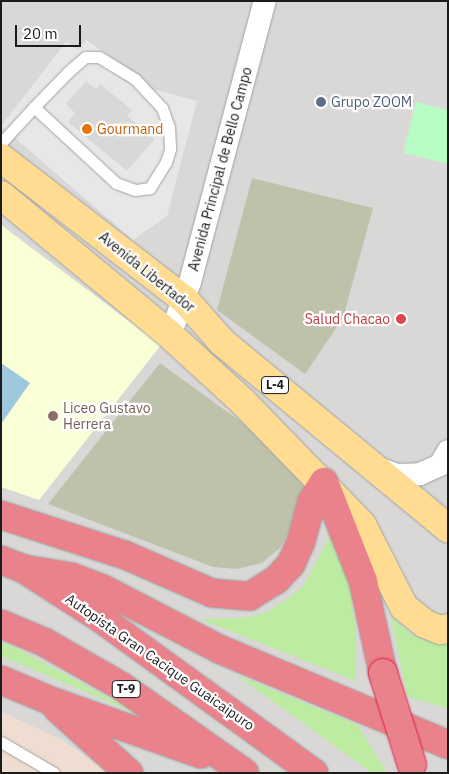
<!DOCTYPE html>
<style>
body{margin:0}
#map{position:relative;width:449px;height:774px;overflow:hidden;background:#edeadf;font-family:"IBM Plex Sans",sans-serif}
div>[style]{position:absolute}
[style*='--x']{left:calc(var(--x)*1px);top:calc(var(--y)*1px);width:calc(var(--w)*1px);rotate:calc(var(--a)*1deg)}
.residential>*{inset:0;background:#d9d8d7}
.education>*{inset:0;background:#faffd6}
.military>*{inset:0;background:#f0ddd1}
.construction>*{inset:0;background:#bfc2ab}
.grass>*{inset:0;background:#bdeba2}
.park>*{inset:0;background:#b8fbc5}
.parking>*{inset:0;background:#e7e7e7}
.water>*{inset:0;background:#9dc8dd}
.roads{filter:drop-shadow(0 0 1px #a2a2a2) drop-shadow(0 0 1px #a2a2a2)}
.service>*{height:11px;margin:-5.5px;padding:0 5.5px;transform-origin:5.5px;border-radius:5.5px;background:#fff}
.minor>*{height:22px;margin:-11px;padding:0 11px;transform-origin:11px;border-radius:11px;background:#fff}
.primary>*{height:28px;margin:-14px;padding:0 14px;transform-origin:14px;border-radius:14px;background:#ffdc92}
.motorway>*{height:28px;margin:-14px;padding:0 14px;transform-origin:14px;border-radius:14px;background:#e9828a}
.bridges{filter:drop-shadow(0 0 1px #db1c49) drop-shadow(0 0 1px #db1c49)}
.motorway-bridge>*{height:28px;margin:-14px;padding:0 14px;transform-origin:14px;border-radius:14px;background:#e9828a}
.dots>*{width:14px;height:14px;translate:-50% -50%;box-sizing:border-box;border:2px solid #fff;border-radius:50%}
span{translate:-50% -50%;white-space:nowrap;text-align:center;line-height:1.15;-webkit-text-stroke:4.5px #fff;paint-order:stroke}
.shield-label span{padding:1px 4px;background:#fff;border:1px solid;border-radius:4px;-webkit-text-stroke-width:0}
.shield-label{font-size:12px;color:#1b1b1b;font-weight:700}
.service-label{font-size:14px;color:#4e5e75}
.left{translate:0 -50%;text-align:left}
.food-label{font-size:14px;color:#c56008}
.street-label{font-size:14px;color:#1b1b1b}
.health-label{font-size:14px;color:#be3a42}
.right{translate:-100% -50%;text-align:right}
.education-label{font-size:14px;color:#785e54}
.frame{position:absolute;inset:0;border:2px solid #1b1b1b;pointer-events:none}
.scale{position:absolute;left:15px;top:25px;width:66px;height:22px;box-sizing:border-box;border:2px solid #1b1b1b;border-top:0;padding-left:6px;font-size:15px;line-height:18px;white-space:nowrap;color:#1b1b1b;-webkit-text-stroke:4px #fff;paint-order:stroke}
</style>
<div id="map">
<div class="residential">
<i style="clip-path:polygon(1px 1px,448px 1px,448px 773px,109px 773px,62px 740px,1px 712px)"></i>
</div>
<div class="education">
<i style="clip-path:polygon(1px 225px,161px 345px,39px 500px,1px 487px)"></i>
</div>
<div class="military">
<i style="clip-path:polygon(1px 712px,62px 740px,109px 773px,1px 773px)"></i>
</div>
<div class="construction">
<i style="clip-path:polygon(252px 178px,373px 208px,343px 318px,305px 374px,217px 310px)"></i>
<i style="clip-path:polygon(160px 363px,262px 437px,299px 472px,304px 491px,294px 524px,281px 547px,262px 563px,236px 569px,213px 567px,48px 504px)"></i>
</div>
<div class="grass">
<i style="clip-path:polygon(331px 534px,347px 572px,356px 629px,356px 681px,200px 619px,245px 618px,269px 611px,290px 597px,304px 585px)"></i>
<i style="clip-path:polygon(391px 616px,412px 635px,438px 644px,448px 643px,448px 709px,407px 696px)"></i>
<i style="clip-path:polygon(1px 642px,14px 647px,145px 717px,1px 656px)"></i>
<i style="clip-path:polygon(235px 674px,358px 725px,387px 773px,372px 773px)"></i>
</div>
<div class="park">
<i style="clip-path:polygon(416px 102px,448px 110px,448px 164px,403px 153px)"></i>
</div>
<div class="parking">
<i style="clip-path:polygon(evenodd,86px 40px,112px 58px,124px 81px,197px 101px,167px 216px,133px 240px,1px 126px,66px 42px,78px 50px,86px 40px,86px 81px,96px 89px,100px 84px,132px 110px,127px 116px,155px 139px,127px 171px,68px 122px,75px 113px,66px 104px,86px 81px)"></i>
</div>
<div class="water">
<i style="clip-path:polygon(1px 363px,30px 383px,1px 424px)"></i>
</div>
<div class="roads">
<div class="service">
<i style="--x:1;--y:143;--w:49;--a:-47.5"></i>
<i style="--x:34;--y:107;--w:49;--a:-45.8"></i>
<i style="--x:68;--y:72;--w:23;--a:-41"></i>
<i style="--x:85;--y:57;--w:14;--a:0"></i>
<i style="--x:99;--y:57;--w:42;--a:31.4"></i>
<i style="--x:135;--y:79;--w:40;--a:47"></i>
<i style="--x:162;--y:108;--w:20;--a:70"></i>
<i style="--x:169;--y:127;--w:22;--a:87"></i>
<i style="--x:170;--y:149;--w:14;--a:107"></i>
<i style="--x:166;--y:162;--w:31;--a:122"></i>
<i style="--x:150;--y:188;--w:15;--a:172"></i>
<i style="--x:135;--y:190;--w:20;--a:-160"></i>
<i style="--x:116;--y:183;--w:112;--a:-137.2"></i>
<i style="--x:1;--y:742;--w:61;--a:30.3"></i>
</div>
<div class="minor">
<i style="--x:170;--y:335;--w:57;--a:-69.3"></i>
<i style="--x:190;--y:282;--w:291;--a:-75.1"></i>
<i style="--x:378;--y:468;--w:20;--a:20"></i>
<i style="--x:397;--y:475;--w:23;--a:-2"></i>
<i style="--x:420;--y:474;--w:22;--a:-24"></i>
<i style="--x:440;--y:465;--w:16;--a:-60"></i>
</div>
<div class="primary">
<i style="--x:1;--y:158;--w:232;--a:37.7"></i>
<i style="--x:185;--y:300;--w:56;--a:48.6"></i>
<i style="--x:222;--y:342;--w:293;--a:39.5"></i>
<i style="--x:1;--y:195;--w:219;--a:39.6"></i>
<i style="--x:170;--y:335;--w:99;--a:42.5"></i>
<i style="--x:243;--y:402;--w:171;--a:45.9"></i>
<i style="--x:362;--y:525;--w:92;--a:62.9"></i>
<i style="--x:404;--y:607;--w:27;--a:39"></i>
<i style="--x:425;--y:624;--w:17;--a:21"></i>
<i style="--x:441;--y:630;--w:7;--a:-16"></i>
</div>
<div class="motorway">
<i style="--x:324;--y:482;--w:106;--a:68.5"></i>
<i style="--x:363;--y:581;--w:94;--a:77.7"></i>
<i style="--x:1;--y:515;--w:130;--a:17.9"></i>
<i style="--x:125;--y:555;--w:95;--a:23.6"></i>
<i style="--x:212;--y:593;--w:38;--a:5"></i>
<i style="--x:250;--y:596;--w:31;--a:-32"></i>
<i style="--x:276;--y:580;--w:22;--a:-47"></i>
<i style="--x:291;--y:564;--w:24;--a:-66"></i>
<i style="--x:301;--y:542;--w:42;--a:-75"></i>
<i style="--x:312;--y:501;--w:22;--a:-58"></i>
<i style="--x:1;--y:560;--w:25;--a:21"></i>
<i style="--x:24;--y:569;--w:90;--a:32.8"></i>
<i style="--x:100;--y:618;--w:264;--a:35.9"></i>
<i style="--x:24;--y:569;--w:49;--a:9.5"></i>
<i style="--x:72;--y:577;--w:33;--a:21"></i>
<i style="--x:103;--y:589;--w:131;--a:27.3"></i>
<i style="--x:219;--y:649;--w:248;--a:22.7"></i>
<i style="--x:1;--y:624;--w:47;--a:22.7"></i>
<i style="--x:44;--y:642;--w:89;--a:29.7"></i>
<i style="--x:121;--y:686;--w:151;--a:35.1"></i>
<i style="--x:1;--y:680;--w:54;--a:22.8"></i>
<i style="--x:51;--y:701;--w:159;--a:19.5"></i>
<i style="--x:57;--y:708;--w:97;--a:42.1"></i>
</div>
</div>
<div class="bridges">
<div class="motorway-bridge">
<i style="--x:383;--y:673;--w:96;--a:72.5"></i>
</div>
</div>
<div class="dots">
<i style="left:321px;top:102px;background:#5c6f8a"></i>
<i style="left:87px;top:129px;background:#e8710a"></i>
<i style="left:401px;top:319px;background:#e0444e"></i>
<i style="left:53px;top:416px;background:#8d6e63"></i>
</div>
<div class="shield-label">
<span style="left:275px;top:385px">L-4</span>
<span style="left:126px;top:689px">T-9</span>
</div>
<div class="service-label">
<span class="left" style="left:331px;top:102px">Grupo ZOOM</span>
</div>
<div class="food-label">
<span class="left" style="left:97px;top:129px">Gourmand</span>
</div>
<div class="street-label">
<span style="left:220px;top:169px;rotate:-75deg">Avenida Principal de Bello Campo</span>
<span style="left:147px;top:272px;rotate:39deg">Avenida Libertador</span>
<span style="left:160px;top:662px;rotate:35deg">Autopista Gran Cacique Guaicaipuro</span>
</div>
<div class="health-label">
<span class="right" style="left:390px;top:319px">Salud Chacao</span>
</div>
<div class="education-label">
<span class="left" style="left:63px;top:416px">Liceo Gustavo<br>Herrera</span>
</div>
<div class="frame"></div>
<div class="scale">20 m</div>
</div>
